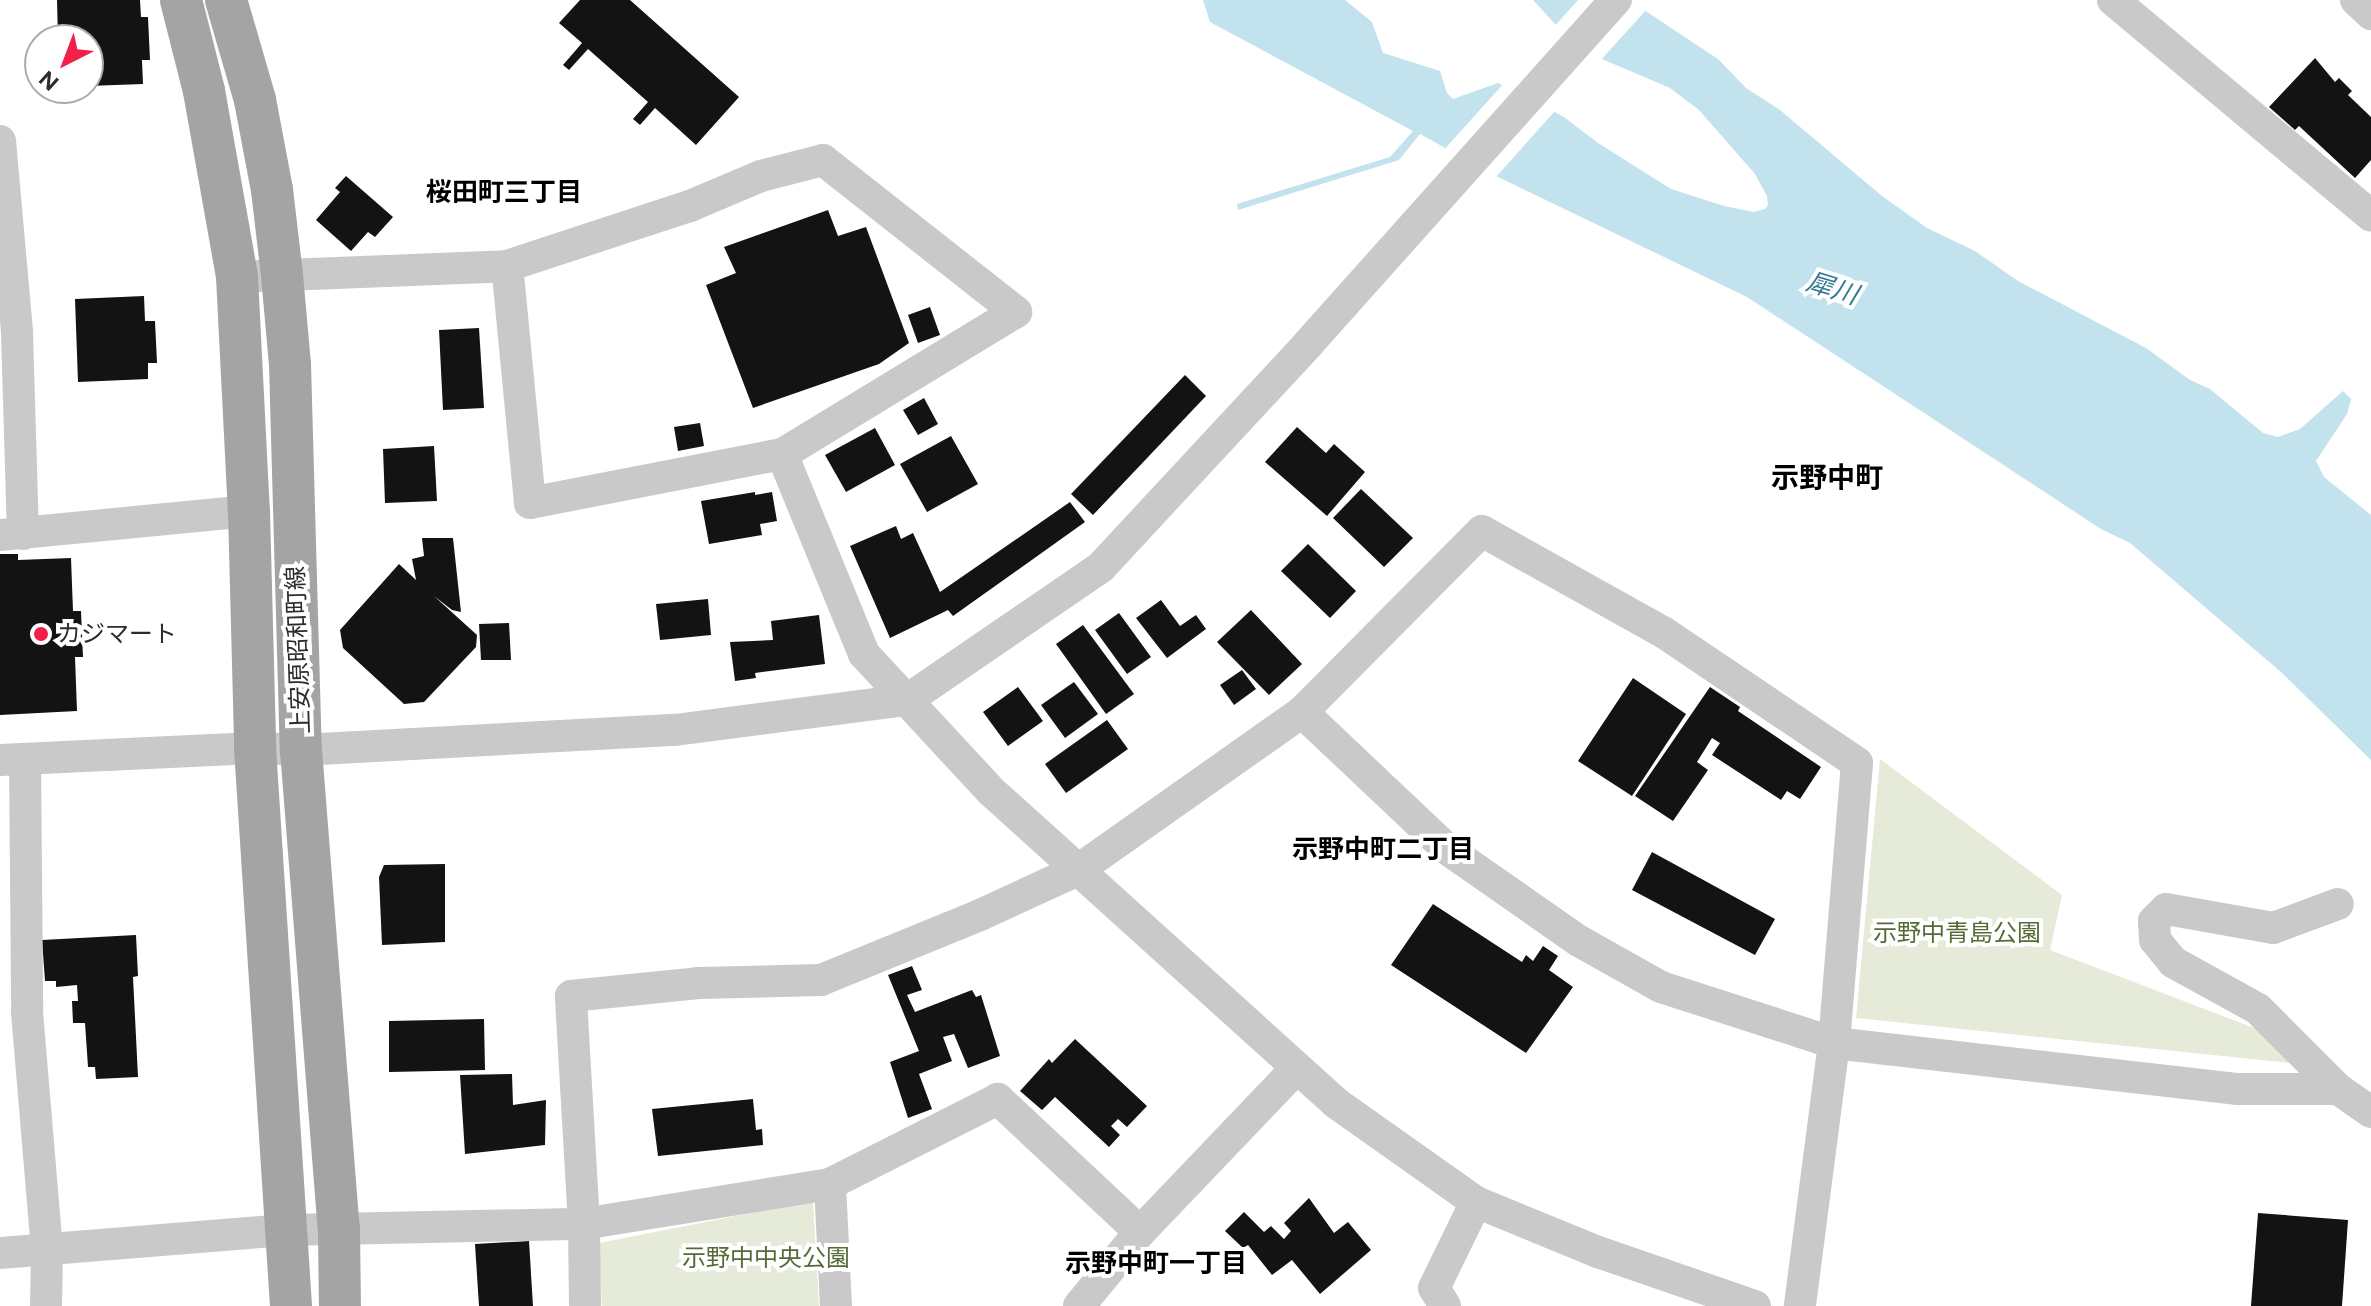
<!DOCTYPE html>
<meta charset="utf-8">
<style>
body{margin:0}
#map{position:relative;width:2371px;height:1306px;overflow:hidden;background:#fff;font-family:Figtree,"Noto Sans JP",sans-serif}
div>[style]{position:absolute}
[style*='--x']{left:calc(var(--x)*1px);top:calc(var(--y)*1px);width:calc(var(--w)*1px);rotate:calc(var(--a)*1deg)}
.green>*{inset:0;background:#e5ebd8}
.water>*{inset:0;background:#c2e2ed}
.pier>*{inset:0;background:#fff}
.building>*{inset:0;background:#131313}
.minor>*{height:32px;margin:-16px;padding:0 16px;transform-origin:16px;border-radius:16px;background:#c9c9c9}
.major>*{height:42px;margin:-21px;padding:0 21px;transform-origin:21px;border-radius:21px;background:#a4a4a4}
.dots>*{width:22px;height:22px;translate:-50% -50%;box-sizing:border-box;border:4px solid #fff;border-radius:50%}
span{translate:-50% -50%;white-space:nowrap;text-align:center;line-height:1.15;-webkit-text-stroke:8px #fff;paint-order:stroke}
.poi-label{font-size:24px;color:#2c2c2c}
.left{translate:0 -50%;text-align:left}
.street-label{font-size:24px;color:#2c2c2c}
.park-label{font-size:24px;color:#556b37}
.neighbourhood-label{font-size:26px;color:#000;font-weight:700}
.water-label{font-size:26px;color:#357a93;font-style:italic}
.quarter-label{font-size:28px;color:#000;font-weight:700}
.north{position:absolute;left:24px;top:24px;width:80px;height:80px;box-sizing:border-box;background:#fff;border:2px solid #ababab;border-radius:50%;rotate:222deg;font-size:22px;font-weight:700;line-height:32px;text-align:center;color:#2c2c2c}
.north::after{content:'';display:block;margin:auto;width:28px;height:36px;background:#f22048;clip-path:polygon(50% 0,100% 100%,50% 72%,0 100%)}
</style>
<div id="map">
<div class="green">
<i style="clip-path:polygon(1880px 759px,2062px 895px,2050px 950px,2283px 1039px,2338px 1068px,1856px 1018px)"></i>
<i style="clip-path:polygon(813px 1201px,819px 1306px,602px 1306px,599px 1243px)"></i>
</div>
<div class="water">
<i style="clip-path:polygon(1203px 0,1345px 0,1372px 22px,1383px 53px,1440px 71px,1447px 93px,1453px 99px,1498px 83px,1564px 117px,1598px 143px,1671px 189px,1724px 206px,1754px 212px,1765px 209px,1768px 205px,1767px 196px,1755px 174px,1699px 110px,1670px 88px,1602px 59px,1556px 25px,1533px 0,1629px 0,1718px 59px,1746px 88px,1780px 110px,1882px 196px,1927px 228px,1975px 251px,2018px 281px,2146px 348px,2190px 380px,2210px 389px,2263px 433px,2278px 437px,2300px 429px,2343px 391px,2351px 399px,2347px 414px,2316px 461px,2324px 477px,2371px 515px,2371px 760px,2281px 672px,2130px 543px,2101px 529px,1747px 297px,1498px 177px,1420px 134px,1399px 160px,1238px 210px,1237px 204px,1390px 157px,1413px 131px,1210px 22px)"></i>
</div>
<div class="pier">
<i style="clip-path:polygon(1578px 0,1636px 0,1648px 8px,1599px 62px,1553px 28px)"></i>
<i style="clip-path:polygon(1505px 82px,1556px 110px,1494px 179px,1442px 152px)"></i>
</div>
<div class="building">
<i style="clip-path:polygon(57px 0,140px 0,141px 17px,148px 17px,150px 60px,142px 60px,143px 84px,88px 86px,88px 40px,58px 40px)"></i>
<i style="clip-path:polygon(580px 0,630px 0,739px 97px,696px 145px,655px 108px,640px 125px,633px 119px,648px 102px,588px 49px,569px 70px,563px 65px,582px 43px,559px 23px)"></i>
<i style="clip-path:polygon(2315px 58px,2335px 82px,2339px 78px,2352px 91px,2348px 95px,2371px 117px,2371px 160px,2355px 178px,2299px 126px,2295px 130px,2269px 107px)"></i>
<i style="clip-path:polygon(346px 176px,393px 217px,375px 237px,368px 232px,351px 251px,316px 220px,340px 192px,335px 188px)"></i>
<i style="clip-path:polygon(828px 210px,838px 236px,866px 227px,909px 343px,879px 364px,753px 408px,706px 285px,736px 273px,724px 247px)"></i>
<i style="clip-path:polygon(144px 296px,145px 321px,155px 321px,157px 363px,148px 363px,148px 379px,78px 382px,75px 299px)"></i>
<i style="clip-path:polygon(930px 307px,940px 335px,918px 343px,908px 315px)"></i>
<i style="clip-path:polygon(479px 328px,484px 408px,443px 410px,439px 330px)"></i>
<i style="clip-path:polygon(1185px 375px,1206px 396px,1093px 515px,1071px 494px)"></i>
<i style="clip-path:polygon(924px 398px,938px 424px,918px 435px,903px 410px)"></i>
<i style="clip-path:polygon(700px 423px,704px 446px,678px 451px,674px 427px)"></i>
<i style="clip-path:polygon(1297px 427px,1326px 453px,1334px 444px,1365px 472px,1327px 516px,1265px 462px)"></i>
<i style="clip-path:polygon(875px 428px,895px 465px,846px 492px,825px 455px)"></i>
<i style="clip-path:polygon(951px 436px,978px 484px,927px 512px,900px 464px)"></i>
<i style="clip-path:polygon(434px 446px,437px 501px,385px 503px,383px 449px)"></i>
<i style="clip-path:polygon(1361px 489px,1413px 538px,1384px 567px,1333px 518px)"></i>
<i style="clip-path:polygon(755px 492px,755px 495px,772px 492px,777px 521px,760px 524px,762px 535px,709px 544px,701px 501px)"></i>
<i style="clip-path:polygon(1070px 502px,1085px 522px,953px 616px,948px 610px,890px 638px,850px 546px,896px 526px,901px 539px,913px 533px,940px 592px)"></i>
<i style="clip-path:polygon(422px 538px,453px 538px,461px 612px,452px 610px,434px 596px,477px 635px,476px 647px,424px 702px,404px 704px,343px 648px,340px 630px,399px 564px,416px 580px,412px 559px,424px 556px)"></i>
<i style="clip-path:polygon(1308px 544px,1356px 591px,1330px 618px,1281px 571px)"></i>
<i style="clip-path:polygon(0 554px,18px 554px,18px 560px,71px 558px,73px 611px,81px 611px,83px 657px,75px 657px,77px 711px,0 715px)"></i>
<i style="clip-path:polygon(708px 599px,711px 635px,660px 640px,656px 604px)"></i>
<i style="clip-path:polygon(1161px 600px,1180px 626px,1196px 615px,1206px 629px,1167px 658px,1136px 618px)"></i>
<i style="clip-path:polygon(1251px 610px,1302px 664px,1269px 695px,1217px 642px)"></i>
<i style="clip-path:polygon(1119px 613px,1151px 657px,1127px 674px,1095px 630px)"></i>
<i style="clip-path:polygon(819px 615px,825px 664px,755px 673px,756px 678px,735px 681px,730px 642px,773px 640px,771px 621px)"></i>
<i style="clip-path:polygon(509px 623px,511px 660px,481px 660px,479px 624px)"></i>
<i style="clip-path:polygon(1083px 625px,1134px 694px,1106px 714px,1056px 644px)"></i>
<i style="clip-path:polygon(1242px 670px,1256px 689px,1234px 705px,1220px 685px)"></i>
<i style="clip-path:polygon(1633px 678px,1686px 714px,1632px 796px,1578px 761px)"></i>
<i style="clip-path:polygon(1074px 682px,1098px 714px,1065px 738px,1041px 705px)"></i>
<i style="clip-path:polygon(1018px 687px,1043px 721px,1008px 746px,983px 712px)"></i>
<i style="clip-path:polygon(1710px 687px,1740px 707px,1738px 711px,1821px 767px,1800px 799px,1787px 791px,1781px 800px,1712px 755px,1720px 743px,1712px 738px,1697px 762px,1708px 770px,1673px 821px,1635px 796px)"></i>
<i style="clip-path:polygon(1107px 720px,1128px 749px,1066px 793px,1045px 764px)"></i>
<i style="clip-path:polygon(1652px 852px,1775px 919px,1755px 955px,1632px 890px)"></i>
<i style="clip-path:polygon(445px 864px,445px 942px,382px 945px,379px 877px,384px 865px)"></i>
<i style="clip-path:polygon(1433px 904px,1522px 962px,1526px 955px,1533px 961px,1543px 946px,1558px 956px,1549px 970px,1573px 987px,1526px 1053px,1391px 965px)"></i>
<i style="clip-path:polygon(136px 935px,138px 976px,133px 977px,138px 1077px,96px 1079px,95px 1067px,88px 1067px,85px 1023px,73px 1023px,72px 1001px,78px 1001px,77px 985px,56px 987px,56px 981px,45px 981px,42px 940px)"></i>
<i style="clip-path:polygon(912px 966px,922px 990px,907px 995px,915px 1012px,972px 990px,976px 997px,981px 995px,1000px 1056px,968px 1068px,954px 1034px,943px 1037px,952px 1061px,919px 1074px,932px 1109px,908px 1118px,890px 1062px,919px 1051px,888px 975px)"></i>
<i style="clip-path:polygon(484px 1019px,485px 1070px,389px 1072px,389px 1021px)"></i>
<i style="clip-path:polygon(1075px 1039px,1147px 1106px,1127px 1127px,1118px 1119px,1111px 1126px,1120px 1135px,1109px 1147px,1055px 1097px,1042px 1110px,1020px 1091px,1049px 1059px,1052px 1063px)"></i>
<i style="clip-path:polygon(512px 1074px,513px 1105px,546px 1100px,545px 1145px,465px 1154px,460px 1075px)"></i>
<i style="clip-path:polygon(753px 1099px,756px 1130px,762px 1129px,763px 1145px,658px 1156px,652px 1109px)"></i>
<i style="clip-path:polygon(1309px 1198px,1334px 1233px,1348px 1222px,1371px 1250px,1320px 1294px,1292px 1260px,1272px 1275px,1248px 1245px,1243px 1248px,1225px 1231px,1244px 1212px,1264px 1232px,1271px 1226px,1284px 1239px,1291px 1231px,1284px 1223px)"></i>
<i style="clip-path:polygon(2258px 1213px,2348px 1220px,2342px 1306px,2251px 1306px)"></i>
<i style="clip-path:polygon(529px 1241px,533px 1306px,479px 1306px,475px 1244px)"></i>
</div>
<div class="minor">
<i style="--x:2113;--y:0;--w:336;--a:39.9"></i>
<i style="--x:2356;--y:0;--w:21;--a:43"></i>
<i style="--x:0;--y:141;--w:193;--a:84.9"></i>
<i style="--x:17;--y:333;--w:201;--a:88.3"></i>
<i style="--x:237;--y:277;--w:270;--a:-2.3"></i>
<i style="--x:782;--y:454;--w:257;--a:169"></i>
<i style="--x:530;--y:503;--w:238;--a:-95.5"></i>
<i style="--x:507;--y:266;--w:193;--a:-18.2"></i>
<i style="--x:690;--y:206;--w:77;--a:-22.9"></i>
<i style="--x:761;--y:176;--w:64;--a:-14.5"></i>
<i style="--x:823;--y:160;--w:246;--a:38.2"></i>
<i style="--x:1016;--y:312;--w:274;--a:148.7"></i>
<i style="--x:782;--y:454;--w:216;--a:67.7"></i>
<i style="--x:864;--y:654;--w:188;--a:47.2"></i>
<i style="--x:992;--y:792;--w:464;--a:42.1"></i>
<i style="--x:1336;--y:1103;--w:171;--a:35.3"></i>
<i style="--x:1476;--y:1202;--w:132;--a:22.3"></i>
<i style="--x:1598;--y:1252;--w:166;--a:19"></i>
<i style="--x:0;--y:535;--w:250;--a:-5.5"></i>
<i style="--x:1302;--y:712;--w:199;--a:43.4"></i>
<i style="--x:1447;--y:849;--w:161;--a:34.9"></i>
<i style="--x:1579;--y:941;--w:94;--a:29.3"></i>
<i style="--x:1661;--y:987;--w:182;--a:17.9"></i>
<i style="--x:1834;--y:1043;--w:265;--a:97.4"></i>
<i style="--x:25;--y:759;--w:253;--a:89.5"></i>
<i style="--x:27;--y:1012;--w:239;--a:85.2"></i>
<i style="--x:47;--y:1250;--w:56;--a:91"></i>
<i style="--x:0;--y:760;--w:255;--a:-2.7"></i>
<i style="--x:255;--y:748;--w:46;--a:2.5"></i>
<i style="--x:301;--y:750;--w:375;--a:-3.1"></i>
<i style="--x:675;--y:730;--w:234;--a:-7.4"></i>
<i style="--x:907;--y:700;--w:235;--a:-34.4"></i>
<i style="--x:1101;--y:567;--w:304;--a:-47.1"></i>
<i style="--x:1308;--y:344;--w:462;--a:-48.2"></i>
<i style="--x:2338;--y:1089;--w:113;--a:-135"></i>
<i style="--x:2258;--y:1009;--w:97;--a:-151.1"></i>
<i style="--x:2173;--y:962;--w:28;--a:-129"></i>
<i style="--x:2155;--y:940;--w:19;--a:-93"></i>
<i style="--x:2154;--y:921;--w:17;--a:-45"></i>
<i style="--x:2166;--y:909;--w:109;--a:10.1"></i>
<i style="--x:2273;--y:928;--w:69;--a:-20.3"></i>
<i style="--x:830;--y:1184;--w:122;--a:87.2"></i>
<i style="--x:1140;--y:1232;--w:195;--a:-136.9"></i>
<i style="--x:998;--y:1099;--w:188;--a:153.2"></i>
<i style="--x:830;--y:1184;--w:249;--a:170.8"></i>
<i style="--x:584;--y:1224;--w:228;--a:-93.3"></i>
<i style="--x:571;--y:996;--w:128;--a:-5.8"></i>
<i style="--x:698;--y:983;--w:123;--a:-1.4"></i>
<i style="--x:821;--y:980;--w:172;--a:-22.2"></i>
<i style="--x:980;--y:915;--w:108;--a:-24.7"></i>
<i style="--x:1078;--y:870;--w:274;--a:-35.2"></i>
<i style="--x:1302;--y:712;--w:255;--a:-45.2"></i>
<i style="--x:1482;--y:531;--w:207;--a:29.2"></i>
<i style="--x:1663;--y:632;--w:234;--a:34"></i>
<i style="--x:1857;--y:763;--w:281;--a:94.7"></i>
<i style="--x:1834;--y:1043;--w:407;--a:6.5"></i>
<i style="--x:2238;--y:1089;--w:100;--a:0"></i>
<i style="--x:2338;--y:1089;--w:40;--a:34.9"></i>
<i style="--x:0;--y:1253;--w:290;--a:-4.6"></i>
<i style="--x:289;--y:1230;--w:295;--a:-1.2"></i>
<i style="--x:584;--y:1224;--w:82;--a:89.3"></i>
<i style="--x:1079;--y:1306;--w:96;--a:-50.5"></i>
<i style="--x:1140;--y:1232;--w:226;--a:-46.3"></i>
<i style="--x:1445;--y:1306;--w:21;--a:-121"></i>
<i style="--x:1434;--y:1288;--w:96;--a:-64"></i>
</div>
<div class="major">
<i style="--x:181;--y:0;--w:94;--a:75.8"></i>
<i style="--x:204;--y:91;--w:189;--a:79.9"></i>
<i style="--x:237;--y:277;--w:234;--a:87.1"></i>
<i style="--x:249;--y:511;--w:237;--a:88.5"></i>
<i style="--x:255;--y:748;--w:559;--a:86.31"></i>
<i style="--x:226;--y:0;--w:104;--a:73.8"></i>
<i style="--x:255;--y:100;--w:92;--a:79.3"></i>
<i style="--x:272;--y:190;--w:86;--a:83.3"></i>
<i style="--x:282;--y:275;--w:89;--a:84.9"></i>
<i style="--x:290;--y:364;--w:386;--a:88.4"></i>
<i style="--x:301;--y:750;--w:481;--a:85.5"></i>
<i style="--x:339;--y:1229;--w:77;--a:89.3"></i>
</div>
<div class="dots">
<i style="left:41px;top:634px;background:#f22048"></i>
</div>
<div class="poi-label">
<span class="left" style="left:57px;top:634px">カジマート</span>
</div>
<div class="street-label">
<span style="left:298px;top:650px;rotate:-92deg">上安原昭和町線</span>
</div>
<div class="park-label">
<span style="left:1957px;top:933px">示野中青島公園</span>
<span style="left:766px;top:1258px">示野中中央公園</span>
</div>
<div class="neighbourhood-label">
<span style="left:504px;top:193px">桜田町三丁目</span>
<span style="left:1383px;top:850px">示野中町二丁目</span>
<span style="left:1156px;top:1264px">示野中町一丁目</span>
</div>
<div class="water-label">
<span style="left:1832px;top:289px;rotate:17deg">犀川</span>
</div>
<div class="quarter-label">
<span style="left:1827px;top:477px">示野中町</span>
</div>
<div class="north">N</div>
</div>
